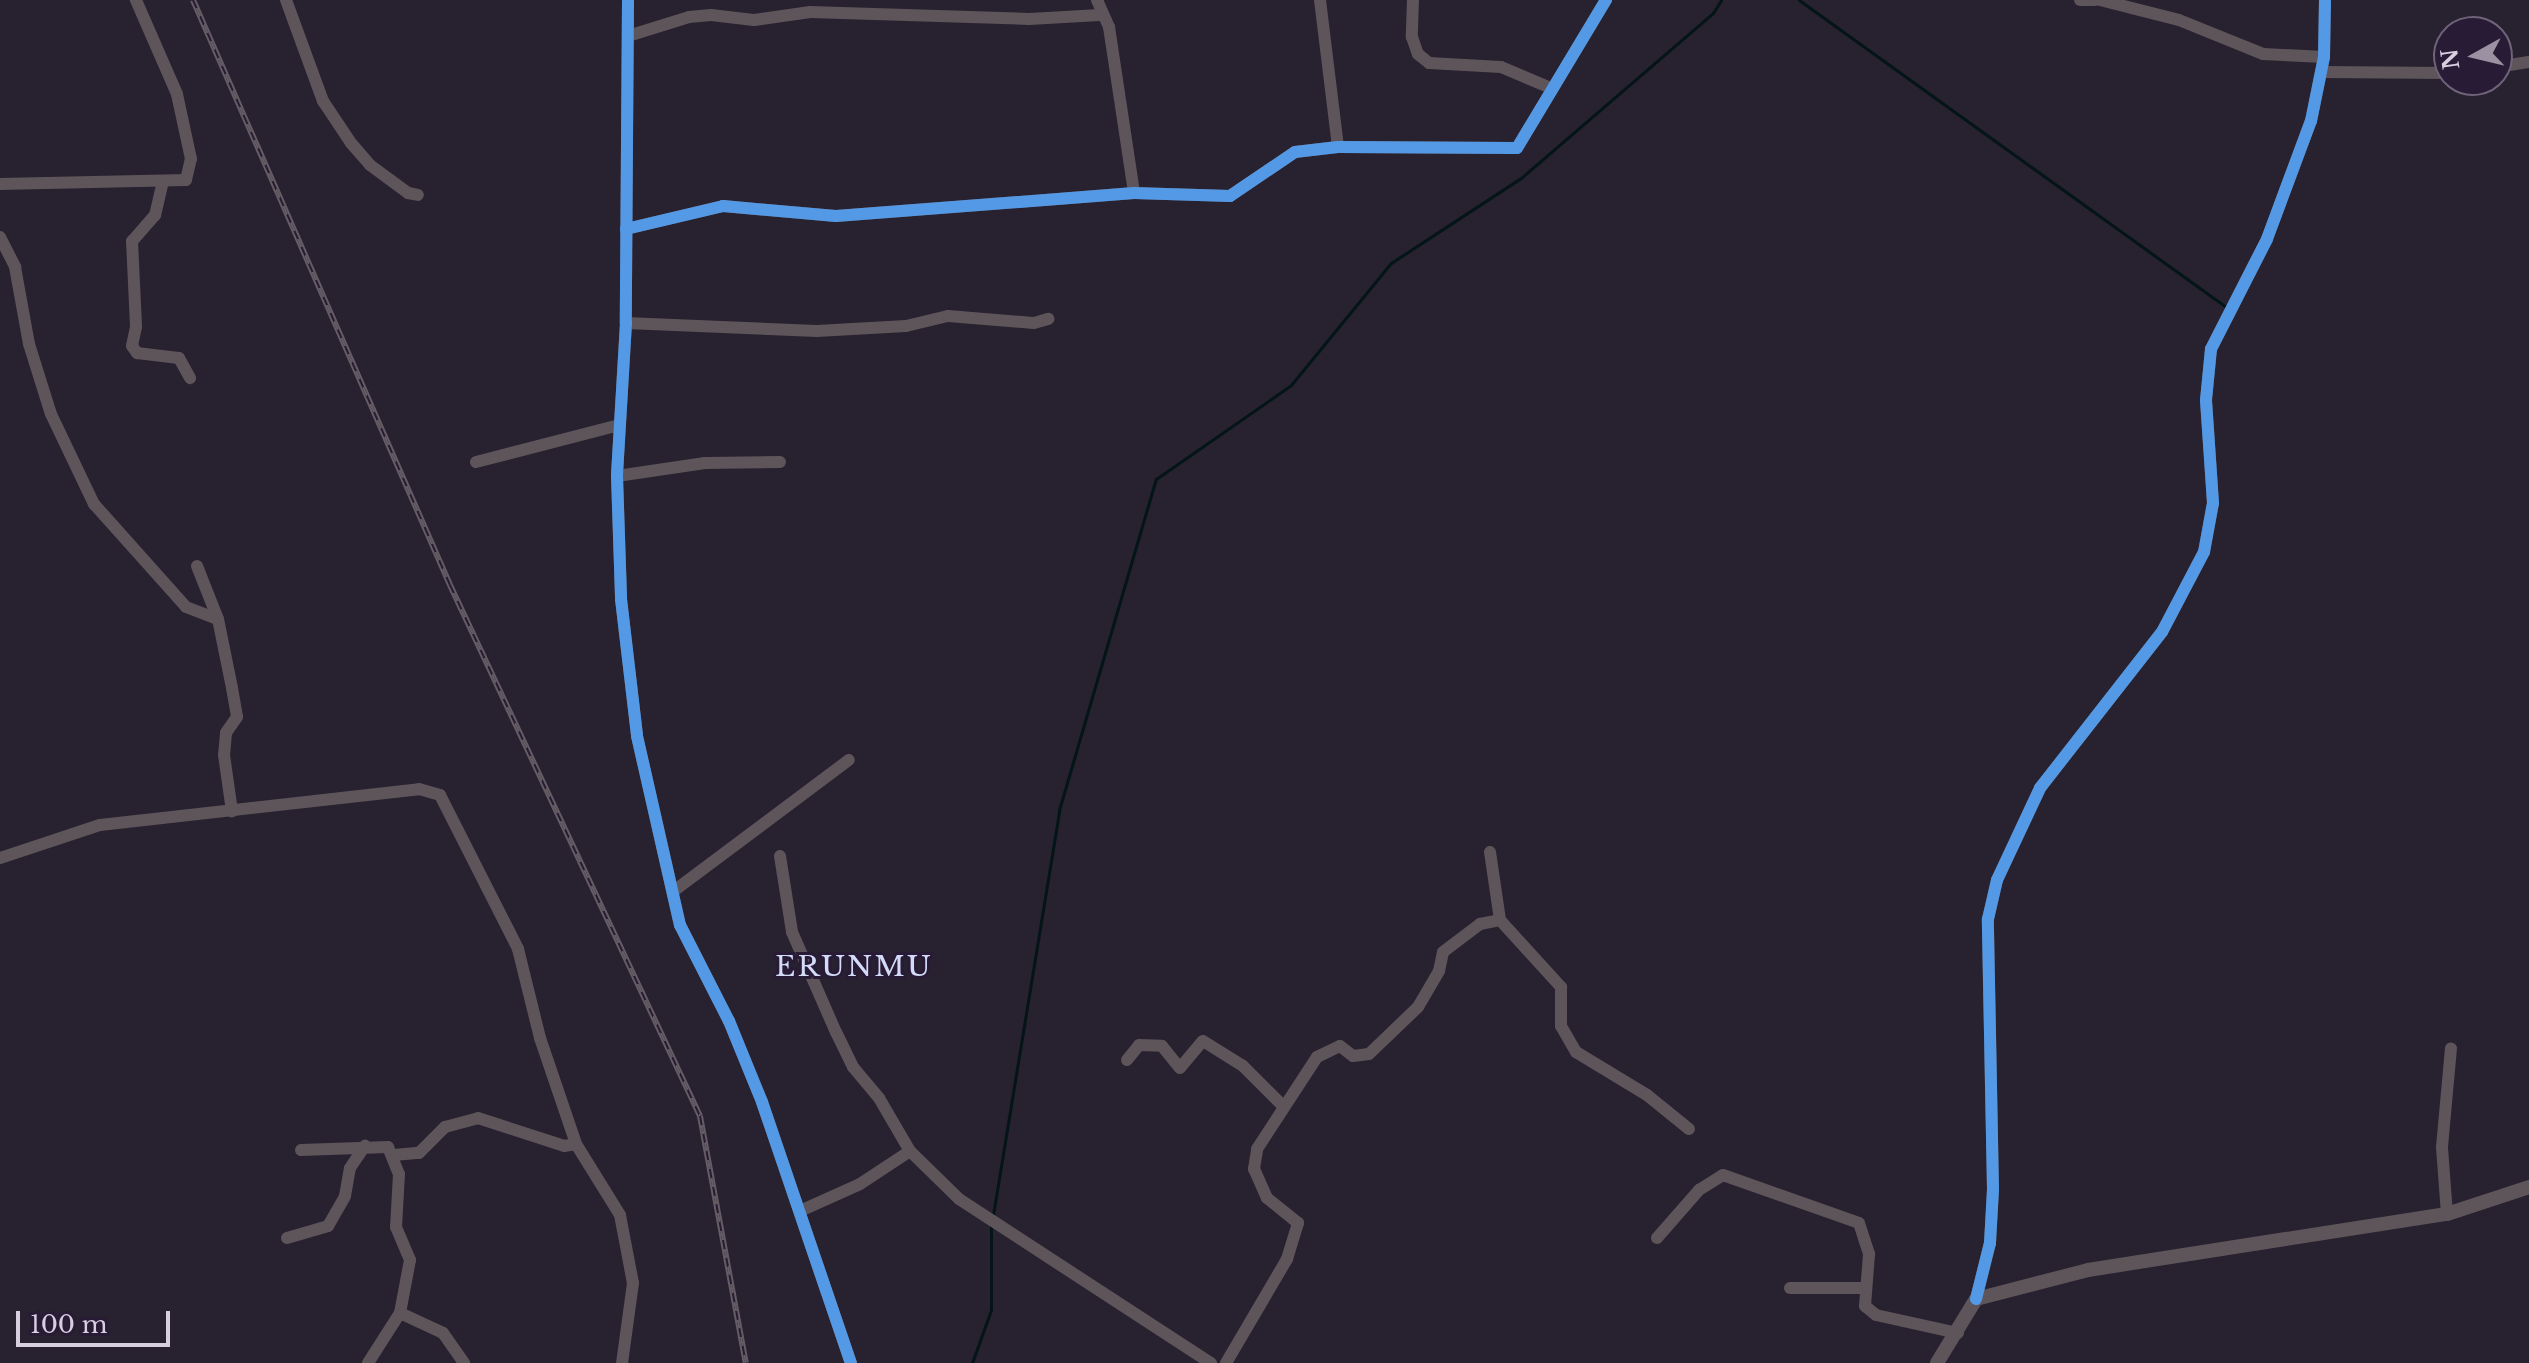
<!DOCTYPE html>
<style>
body{margin:0}
#map{position:relative;width:2529px;height:1363px;overflow:hidden;background:#28212f;font-family:"Libre Baskerville",serif}
div>[style]{position:absolute}
[style*='--x']{left:calc(var(--x)*1px);top:calc(var(--y)*1px);width:calc(var(--w)*1px);rotate:calc(var(--a)*1deg)}
.stream>*{height:3px;margin:-1.5px;padding:0 1.5px;transform-origin:1.5px;border-radius:1.5px;background:#041518}
.minor>*{height:12px;margin:-6px;padding:0 6px;transform-origin:6px;border-radius:6px;background:#5d555a}
.tertiary>*{height:14px;margin:-7px;padding:0 7px;transform-origin:7px;border-radius:7px;background:#5d555a}
.rail>*{height:6px;margin-top:-3px;transform-origin:0;background:repeating-linear-gradient(90deg,#281b35 0 9px,#645d65 0 18px);box-sizing:border-box;border-block:2px solid #645d65}
.cycleway>*{height:12px;margin:-6px;padding:0 6px;transform-origin:6px;border-radius:6px;background:#5399e6}
span{translate:-50% -50%;white-space:nowrap;text-align:center;line-height:1.15;-webkit-text-stroke:6px #281b35;paint-order:stroke}
.quarter-label{font-size:28px;color:#d3dbf7;letter-spacing:2px}
.north{position:absolute;left:2433px;top:16px;width:80px;height:80px;box-sizing:border-box;background:#281b35;border:2px solid #6e6379;border-radius:50%;rotate:262deg;font-size:22px;font-weight:700;line-height:32px;text-align:center;color:#d7cfe0}
.north::after{content:'';display:block;margin:auto;width:28px;height:36px;background:#9a92a2;clip-path:polygon(50% 0,100% 100%,50% 72%,0 100%)}
.scale{position:absolute;left:16px;top:1311px;width:154px;height:36px;box-sizing:border-box;border:4px solid #d7cfe0;border-top:0;padding-left:10px;font-size:24px;line-height:28px;white-space:nowrap;color:#d7cfe0;-webkit-text-stroke:6px #281b35;paint-order:stroke}
</style>
<div id="map">
<div class="stream">
<i style="--x:1799;--y:0;--w:526;--a:35.71"></i>
<i style="--x:993;--y:1215;--w:410;--a:-80.7"></i>
<i style="--x:1059;--y:810;--w:345;--a:-73.7"></i>
<i style="--x:1156;--y:479;--w:165;--a:-34.8"></i>
<i style="--x:1291;--y:385;--w:158;--a:-50.7"></i>
<i style="--x:1391;--y:263;--w:155;--a:-33.2"></i>
<i style="--x:1521;--y:178;--w:253;--a:-40.7"></i>
<i style="--x:1713;--y:13;--w:15;--a:-58"></i>
<i style="--x:972;--y:1363;--w:56;--a:-70.3"></i>
<i style="--x:991;--y:1310;--w:84;--a:-90"></i>
</div>
<div class="minor">
<i style="--x:286;--y:0;--w:108;--a:69.9"></i>
<i style="--x:323;--y:101;--w:50;--a:56.3"></i>
<i style="--x:351;--y:143;--w:29;--a:49"></i>
<i style="--x:370;--y:165;--w:47;--a:36.4"></i>
<i style="--x:408;--y:193;--w:10;--a:11"></i>
<i style="--x:628;--y:0;--w:323;--a:90.4"></i>
<i style="--x:626;--y:323;--w:153;--a:93.4"></i>
<i style="--x:617;--y:476;--w:123;--a:88.1"></i>
<i style="--x:621;--y:599;--w:138;--a:83.3"></i>
<i style="--x:637;--y:736;--w:194;--a:77.2"></i>
<i style="--x:680;--y:925;--w:108;--a:63"></i>
<i style="--x:729;--y:1021;--w:87;--a:67.8"></i>
<i style="--x:762;--y:1102;--w:276;--a:71.2"></i>
<i style="--x:1097;--y:0;--w:30;--a:66"></i>
<i style="--x:1109;--y:27;--w:168;--a:81.4"></i>
<i style="--x:1320;--y:0;--w:148;--a:83"></i>
<i style="--x:1413;--y:0;--w:37;--a:92"></i>
<i style="--x:1412;--y:37;--w:18;--a:71"></i>
<i style="--x:1418;--y:54;--w:14;--a:39"></i>
<i style="--x:1429;--y:63;--w:72;--a:3.2"></i>
<i style="--x:1501;--y:67;--w:56;--a:22.9"></i>
<i style="--x:2080;--y:0;--w:15;--a:0"></i>
<i style="--x:2100;--y:0;--w:81;--a:14.2"></i>
<i style="--x:2179;--y:20;--w:91;--a:22"></i>
<i style="--x:2263;--y:54;--w:61;--a:2.8"></i>
<i style="--x:628;--y:36;--w:64;--a:-17.3"></i>
<i style="--x:689;--y:17;--w:22;--a:-5"></i>
<i style="--x:711;--y:15;--w:43;--a:6.6"></i>
<i style="--x:754;--y:20;--w:57;--a:-8.1"></i>
<i style="--x:810;--y:12;--w:219;--a:1.8"></i>
<i style="--x:1029;--y:19;--w:71;--a:-3.2"></i>
<i style="--x:2497;--y:67;--w:32;--a:-9"></i>
<i style="--x:2321;--y:72;--w:128;--a:0.4"></i>
<i style="--x:163;--y:181;--w:35;--a:103"></i>
<i style="--x:155;--y:215;--w:35;--a:131"></i>
<i style="--x:132;--y:241;--w:86;--a:87.3"></i>
<i style="--x:136;--y:327;--w:19;--a:102"></i>
<i style="--x:132;--y:346;--w:9;--a:54"></i>
<i style="--x:137;--y:353;--w:42;--a:6.8"></i>
<i style="--x:179;--y:358;--w:23;--a:61"></i>
<i style="--x:0;--y:184;--w:186;--a:-1.2"></i>
<i style="--x:186;--y:180;--w:22;--a:-77"></i>
<i style="--x:191;--y:159;--w:66;--a:-102.2"></i>
<i style="--x:177;--y:94;--w:103;--a:-113.6"></i>
<i style="--x:626;--y:229;--w:100;--a:-13.3"></i>
<i style="--x:723;--y:206;--w:113;--a:5.1"></i>
<i style="--x:836;--y:216;--w:299;--a:-4.4"></i>
<i style="--x:1134;--y:193;--w:96;--a:1.8"></i>
<i style="--x:1230;--y:196;--w:78;--a:-34.1"></i>
<i style="--x:1295;--y:152;--w:43;--a:-6.6"></i>
<i style="--x:1338;--y:147;--w:179;--a:0.3"></i>
<i style="--x:1517;--y:148;--w:173;--a:-59"></i>
<i style="--x:0;--y:237;--w:34;--a:63"></i>
<i style="--x:15;--y:267;--w:78;--a:79.7"></i>
<i style="--x:29;--y:344;--w:73;--a:72.6"></i>
<i style="--x:51;--y:414;--w:100;--a:64.5"></i>
<i style="--x:94;--y:504;--w:138;--a:48.2"></i>
<i style="--x:186;--y:607;--w:34;--a:21"></i>
<i style="--x:626;--y:323;--w:191;--a:2.4"></i>
<i style="--x:817;--y:331;--w:89;--a:-3.2"></i>
<i style="--x:906;--y:326;--w:43;--a:-13.4"></i>
<i style="--x:948;--y:316;--w:86;--a:4.7"></i>
<i style="--x:1034;--y:323;--w:15;--a:-16"></i>
<i style="--x:476;--y:462;--w:148;--a:-14.5"></i>
<i style="--x:617;--y:476;--w:89;--a:-8.4"></i>
<i style="--x:705;--y:463;--w:75;--a:-0.8"></i>
<i style="--x:197;--y:566;--w:57;--a:68.4"></i>
<i style="--x:218;--y:619;--w:70;--a:78.5"></i>
<i style="--x:232;--y:688;--w:29;--a:80"></i>
<i style="--x:237;--y:717;--w:19;--a:125"></i>
<i style="--x:226;--y:733;--w:22;--a:95"></i>
<i style="--x:224;--y:755;--w:57;--a:81.9"></i>
<i style="--x:1490;--y:852;--w:69;--a:81.6"></i>
<i style="--x:780;--y:856;--w:77;--a:81"></i>
<i style="--x:792;--y:932;--w:109;--a:66.3"></i>
<i style="--x:836;--y:1032;--w:39;--a:64"></i>
<i style="--x:853;--y:1067;--w:40;--a:50"></i>
<i style="--x:879;--y:1098;--w:61;--a:59.7"></i>
<i style="--x:910;--y:1151;--w:69;--a:44.4"></i>
<i style="--x:959;--y:1199;--w:301;--a:33.1"></i>
<i style="--x:0;--y:858;--w:105;--a:-18.3"></i>
<i style="--x:100;--y:825;--w:321;--a:-6.4"></i>
<i style="--x:419;--y:789;--w:22;--a:16"></i>
<i style="--x:440;--y:795;--w:173;--a:63.1"></i>
<i style="--x:518;--y:949;--w:92;--a:76.1"></i>
<i style="--x:540;--y:1038;--w:112;--a:71.2"></i>
<i style="--x:576;--y:1144;--w:84;--a:58.2"></i>
<i style="--x:620;--y:1215;--w:69;--a:79.2"></i>
<i style="--x:633;--y:1283;--w:81;--a:97.8"></i>
<i style="--x:675;--y:890;--w:217;--a:-36.8"></i>
<i style="--x:1127;--y:1060;--w:19;--a:-51"></i>
<i style="--x:1139;--y:1045;--w:23;--a:2"></i>
<i style="--x:1162;--y:1046;--w:28;--a:51"></i>
<i style="--x:1180;--y:1068;--w:35;--a:-50"></i>
<i style="--x:1203;--y:1041;--w:47;--a:32"></i>
<i style="--x:1243;--y:1066;--w:57;--a:45"></i>
<i style="--x:301;--y:1150;--w:87;--a:-2"></i>
<i style="--x:388;--y:1147;--w:29;--a:68"></i>
<i style="--x:399;--y:1174;--w:53;--a:93.2"></i>
<i style="--x:396;--y:1227;--w:36;--a:67"></i>
<i style="--x:410;--y:1260;--w:54;--a:100.7"></i>
<i style="--x:400;--y:1313;--w:47;--a:24.9"></i>
<i style="--x:443;--y:1333;--w:37;--a:55"></i>
<i style="--x:394;--y:1155;--w:25;--a:-5"></i>
<i style="--x:419;--y:1153;--w:37;--a:-45"></i>
<i style="--x:445;--y:1127;--w:34;--a:-15"></i>
<i style="--x:478;--y:1118;--w:90;--a:18"></i>
<i style="--x:564;--y:1146;--w:12;--a:-9"></i>
<i style="--x:800;--y:1211;--w:66;--a:-24.2"></i>
<i style="--x:860;--y:1184;--w:60;--a:-33.4"></i>
<i style="--x:2447;--y:1214;--w:67;--a:-94.3"></i>
<i style="--x:2442;--y:1147;--w:99;--a:-84.8"></i>
<i style="--x:287;--y:1238;--w:43;--a:-16.3"></i>
<i style="--x:328;--y:1226;--w:34;--a:-60"></i>
<i style="--x:345;--y:1196;--w:28;--a:-80"></i>
<i style="--x:350;--y:1168;--w:27;--a:-56"></i>
<i style="--x:1657;--y:1238;--w:64;--a:-48.8"></i>
<i style="--x:1699;--y:1190;--w:28;--a:-32"></i>
<i style="--x:1723;--y:1175;--w:144;--a:19.4"></i>
<i style="--x:1859;--y:1223;--w:33;--a:72"></i>
<i style="--x:1869;--y:1254;--w:52;--a:94.4"></i>
<i style="--x:1865;--y:1306;--w:14;--a:39"></i>
<i style="--x:1876;--y:1315;--w:84;--a:12.4"></i>
<i style="--x:1790;--y:1288;--w:75;--a:0"></i>
<i style="--x:1976;--y:1299;--w:58;--a:-76"></i>
<i style="--x:1990;--y:1243;--w:53;--a:-86.8"></i>
<i style="--x:1993;--y:1190;--w:271;--a:-91.1"></i>
<i style="--x:1988;--y:919;--w:40;--a:-77"></i>
<i style="--x:1997;--y:880;--w:102;--a:-64.9"></i>
<i style="--x:2040;--y:788;--w:198;--a:-52"></i>
<i style="--x:2162;--y:632;--w:90;--a:-62.3"></i>
<i style="--x:2204;--y:552;--w:50;--a:-79.6"></i>
<i style="--x:2213;--y:503;--w:103;--a:-93.9"></i>
<i style="--x:2206;--y:400;--w:51;--a:-84.4"></i>
<i style="--x:2211;--y:349;--w:123;--a:-63"></i>
<i style="--x:2267;--y:239;--w:126;--a:-69.6"></i>
<i style="--x:2311;--y:121;--w:65;--a:-78.5"></i>
<i style="--x:2324;--y:57;--w:57;--a:-89"></i>
<i style="--x:368;--y:1363;--w:59;--a:-57.4"></i>
<i style="--x:1226;--y:1363;--w:121;--a:-59.6"></i>
<i style="--x:1287;--y:1259;--w:38;--a:-73"></i>
<i style="--x:1298;--y:1223;--w:40;--a:-141"></i>
<i style="--x:1267;--y:1198;--w:32;--a:-114"></i>
<i style="--x:1254;--y:1169;--w:20;--a:-81"></i>
<i style="--x:1257;--y:1149;--w:110;--a:-56.9"></i>
<i style="--x:1317;--y:1057;--w:25;--a:-26"></i>
<i style="--x:1340;--y:1046;--w:16;--a:38"></i>
<i style="--x:1353;--y:1056;--w:16;--a:-7"></i>
<i style="--x:1369;--y:1054;--w:68;--a:-43.8"></i>
<i style="--x:1418;--y:1007;--w:42;--a:-59.7"></i>
<i style="--x:1439;--y:971;--w:19;--a:-78"></i>
<i style="--x:1443;--y:952;--w:46;--a:-37.1"></i>
<i style="--x:1480;--y:924;--w:20;--a:-11"></i>
<i style="--x:1500;--y:920;--w:91;--a:47.7"></i>
<i style="--x:1561;--y:987;--w:39;--a:90"></i>
<i style="--x:1561;--y:1026;--w:30;--a:60"></i>
<i style="--x:1576;--y:1052;--w:83;--a:31.2"></i>
<i style="--x:1647;--y:1095;--w:54;--a:39"></i>
</div>
<div class="tertiary">
<i style="--x:1937;--y:1363;--w:75;--a:-58.6"></i>
<i style="--x:1976;--y:1299;--w:116;--a:-14.5"></i>
<i style="--x:2088;--y:1270;--w:363;--a:-8.9"></i>
<i style="--x:2447;--y:1214;--w:86;--a:-18.2"></i>
</div>
<div class="rail">
<i style="--x:193;--y:0;--w:639;--a:66.28"></i>
<i style="--x:450;--y:585;--w:587;--a:64.79"></i>
<i style="--x:700;--y:1116;--w:251;--a:79.5"></i>
</div>
<div class="cycleway">
<i style="--x:628;--y:0;--w:323;--a:90.4"></i>
<i style="--x:626;--y:323;--w:153;--a:93.4"></i>
<i style="--x:617;--y:476;--w:123;--a:88.1"></i>
<i style="--x:621;--y:599;--w:138;--a:83.3"></i>
<i style="--x:637;--y:736;--w:194;--a:77.2"></i>
<i style="--x:680;--y:925;--w:108;--a:63"></i>
<i style="--x:729;--y:1021;--w:87;--a:67.8"></i>
<i style="--x:762;--y:1102;--w:276;--a:71.2"></i>
<i style="--x:626;--y:229;--w:100;--a:-13.3"></i>
<i style="--x:723;--y:206;--w:113;--a:5.1"></i>
<i style="--x:836;--y:216;--w:299;--a:-4.4"></i>
<i style="--x:1134;--y:193;--w:96;--a:1.8"></i>
<i style="--x:1230;--y:196;--w:78;--a:-34.1"></i>
<i style="--x:1295;--y:152;--w:43;--a:-6.6"></i>
<i style="--x:1338;--y:147;--w:179;--a:0.3"></i>
<i style="--x:1517;--y:148;--w:173;--a:-59"></i>
<i style="--x:1976;--y:1299;--w:58;--a:-76"></i>
<i style="--x:1990;--y:1243;--w:53;--a:-86.8"></i>
<i style="--x:1993;--y:1190;--w:271;--a:-91.1"></i>
<i style="--x:1988;--y:919;--w:40;--a:-77"></i>
<i style="--x:1997;--y:880;--w:102;--a:-64.9"></i>
<i style="--x:2040;--y:788;--w:198;--a:-52"></i>
<i style="--x:2162;--y:632;--w:90;--a:-62.3"></i>
<i style="--x:2204;--y:552;--w:50;--a:-79.6"></i>
<i style="--x:2213;--y:503;--w:103;--a:-93.9"></i>
<i style="--x:2206;--y:400;--w:51;--a:-84.4"></i>
<i style="--x:2211;--y:349;--w:123;--a:-63"></i>
<i style="--x:2267;--y:239;--w:126;--a:-69.6"></i>
<i style="--x:2311;--y:121;--w:65;--a:-78.5"></i>
<i style="--x:2324;--y:57;--w:57;--a:-89"></i>
</div>
<div class="quarter-label">
<span style="left:854px;top:967px">ERUNMU</span>
</div>
<div class="north">N</div>
<div class="scale">100 m</div>
</div>
